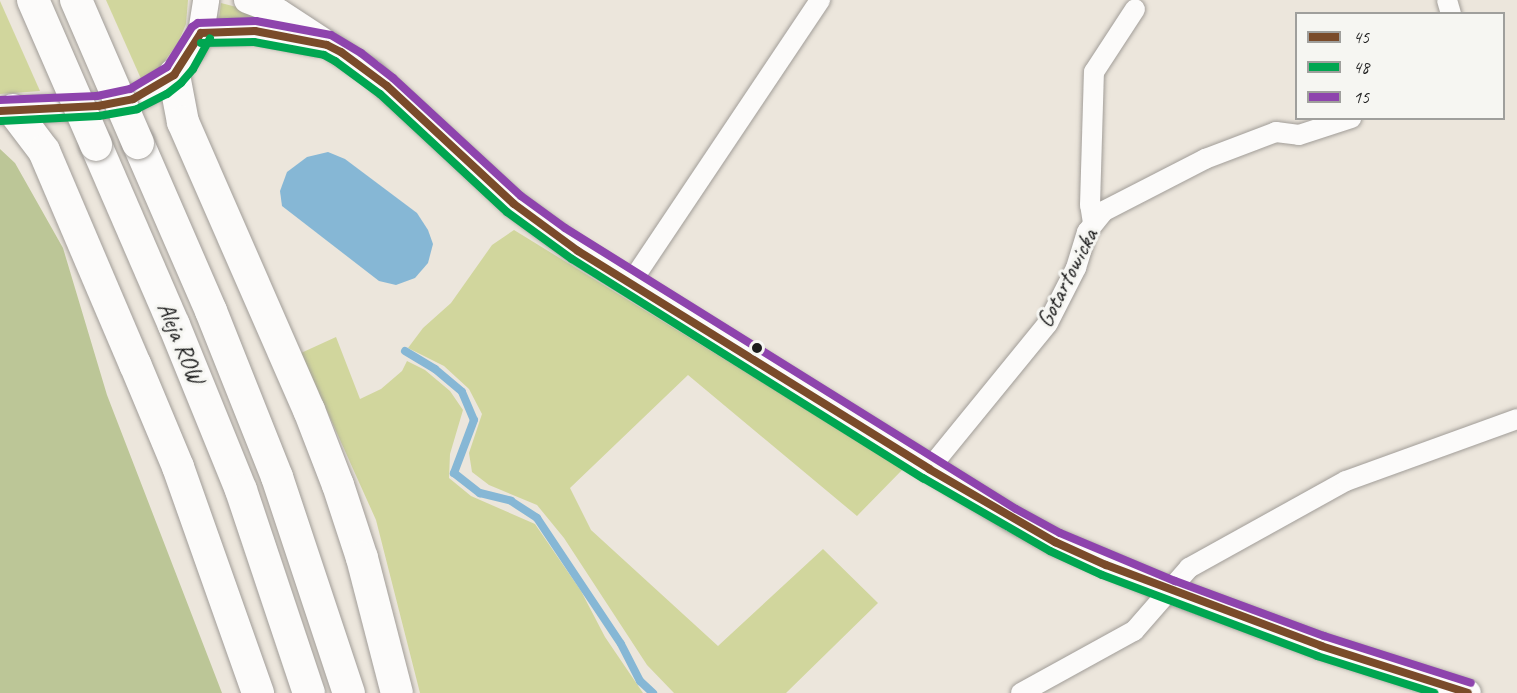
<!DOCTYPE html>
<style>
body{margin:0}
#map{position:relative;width:1517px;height:693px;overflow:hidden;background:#ece6dc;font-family:Caveat,sans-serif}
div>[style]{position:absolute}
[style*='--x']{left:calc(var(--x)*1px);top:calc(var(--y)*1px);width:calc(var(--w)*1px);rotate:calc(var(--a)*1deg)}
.green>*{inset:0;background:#d1d69d}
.forest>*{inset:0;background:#bcc697}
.water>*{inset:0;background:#86b7d5}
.stream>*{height:8px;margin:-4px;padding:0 4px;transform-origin:4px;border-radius:4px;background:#86b7d5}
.roads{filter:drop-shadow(0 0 2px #a19d98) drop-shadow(0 0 2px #a19d98)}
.minor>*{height:20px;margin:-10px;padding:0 10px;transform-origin:10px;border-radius:10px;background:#fcfbfa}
.tertiary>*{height:26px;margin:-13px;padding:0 13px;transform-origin:13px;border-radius:13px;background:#fcfbfa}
.primary>*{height:32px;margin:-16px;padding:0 16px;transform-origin:16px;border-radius:16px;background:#fcfbfa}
.bridges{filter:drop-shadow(0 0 2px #a19d98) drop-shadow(0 0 2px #a19d98)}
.primary-bridge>*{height:32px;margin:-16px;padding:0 16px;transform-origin:16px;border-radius:16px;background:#fcfbfa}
.bus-1>*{height:8px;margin:-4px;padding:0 4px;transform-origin:4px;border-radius:4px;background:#7a4b2a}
.bus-2>*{height:8px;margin:-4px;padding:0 4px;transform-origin:4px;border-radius:4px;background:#00a651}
.bus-3>*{height:8px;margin:-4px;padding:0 4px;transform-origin:4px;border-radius:4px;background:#8e44ad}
.dots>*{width:16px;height:16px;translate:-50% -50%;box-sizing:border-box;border:3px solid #f6f6f2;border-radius:50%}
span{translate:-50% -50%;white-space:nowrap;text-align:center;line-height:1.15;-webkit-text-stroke:6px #f6f6f2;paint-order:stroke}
.street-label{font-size:24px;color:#1c1c1c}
.legend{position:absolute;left:1295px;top:12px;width:210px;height:108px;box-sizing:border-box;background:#f6f6f2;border:2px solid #9f9f9c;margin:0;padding:8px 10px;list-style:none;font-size:18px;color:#1c1c1c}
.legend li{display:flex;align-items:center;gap:12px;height:30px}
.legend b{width:30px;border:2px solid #9f9f9c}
</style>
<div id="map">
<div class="green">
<i style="clip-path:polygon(106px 0,188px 0,186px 24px,178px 43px,158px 70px,142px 81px)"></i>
<i style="clip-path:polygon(0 1px,40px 91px,0 94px)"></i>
<i style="clip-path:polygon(221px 3px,248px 10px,276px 21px,219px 19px)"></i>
<i style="clip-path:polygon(514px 230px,903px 469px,857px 516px,688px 375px,570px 488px,591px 530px,718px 646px,823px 549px,878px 603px,786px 693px,674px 693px,647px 665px,564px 538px,537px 505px,489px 485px,472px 472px,469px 453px,482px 414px,469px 389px,444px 366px,408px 348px,423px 328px,451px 303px,492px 245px)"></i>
<i style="clip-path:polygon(336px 337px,360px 399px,381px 389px,402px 371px,407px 361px,425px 370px,450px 391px,463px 410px,450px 454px,449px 478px,471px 496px,535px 524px,581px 591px,605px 637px,643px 693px,420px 693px,376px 520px,301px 353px)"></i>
</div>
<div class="forest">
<i style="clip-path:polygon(0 149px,15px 163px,63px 248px,107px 395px,222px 693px,0 693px)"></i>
</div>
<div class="water">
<i style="clip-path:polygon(328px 152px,345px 159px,417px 213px,428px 230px,433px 244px,428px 263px,415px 278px,396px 285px,379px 281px,282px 206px,280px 191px,287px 172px,307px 157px)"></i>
</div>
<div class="stream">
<i style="--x:405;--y:351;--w:35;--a:31"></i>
<i style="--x:435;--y:369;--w:35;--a:40"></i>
<i style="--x:462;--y:392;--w:30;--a:67"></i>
<i style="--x:474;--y:420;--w:57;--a:110.7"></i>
<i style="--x:454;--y:473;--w:33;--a:38"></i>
<i style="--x:480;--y:493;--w:32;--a:14"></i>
<i style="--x:511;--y:501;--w:31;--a:33"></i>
<i style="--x:537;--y:518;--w:151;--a:56.3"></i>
<i style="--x:621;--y:644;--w:42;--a:62.8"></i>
<i style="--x:640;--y:681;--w:18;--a:43"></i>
</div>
<div class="roads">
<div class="minor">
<i style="--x:1447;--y:0;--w:15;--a:74"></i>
<i style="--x:1093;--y:223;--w:18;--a:-99"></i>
<i style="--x:1090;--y:205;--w:133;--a:-88.3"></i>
<i style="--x:1094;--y:72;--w:75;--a:-56.9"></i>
<i style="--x:630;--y:284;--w:342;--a:-56.2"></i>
<i style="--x:929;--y:469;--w:188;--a:-50.8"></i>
<i style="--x:1048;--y:323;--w:62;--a:-63"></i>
<i style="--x:1076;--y:268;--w:38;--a:-73"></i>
<i style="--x:1087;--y:232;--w:27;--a:-51"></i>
<i style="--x:1104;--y:211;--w:114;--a:-27.2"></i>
<i style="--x:1205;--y:159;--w:76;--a:-20.8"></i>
<i style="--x:1276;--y:132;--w:23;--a:7"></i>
<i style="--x:1299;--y:135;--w:55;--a:-18.1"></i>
<i style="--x:1021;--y:693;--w:129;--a:-28.8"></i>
<i style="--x:1134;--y:631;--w:84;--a:-48.9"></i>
<i style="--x:1189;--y:568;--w:179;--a:-29"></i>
<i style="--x:1346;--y:481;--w:182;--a:-19.9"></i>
</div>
<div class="tertiary">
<i style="--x:247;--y:0;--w:34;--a:21"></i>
<i style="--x:279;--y:12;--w:111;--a:33.3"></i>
<i style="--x:372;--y:73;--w:193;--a:42.7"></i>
<i style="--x:514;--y:204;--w:79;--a:36.3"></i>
<i style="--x:578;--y:251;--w:509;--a:31.66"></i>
<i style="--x:1011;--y:518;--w:50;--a:28.6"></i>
<i style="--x:1055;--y:542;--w:126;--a:22.9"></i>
<i style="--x:1171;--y:591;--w:160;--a:20.1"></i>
<i style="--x:1321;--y:646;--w:154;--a:17.7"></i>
<i style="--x:201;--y:33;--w:54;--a:-2.1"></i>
<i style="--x:255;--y:31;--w:64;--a:10.8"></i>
<i style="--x:0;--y:111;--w:98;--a:-2.9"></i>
<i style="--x:98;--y:106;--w:36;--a:-11"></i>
<i style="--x:133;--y:99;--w:14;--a:-25"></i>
<i style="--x:146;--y:93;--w:33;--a:-33"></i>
<i style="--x:174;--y:75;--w:32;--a:-54"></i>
<i style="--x:193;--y:49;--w:18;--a:-63"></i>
<i style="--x:201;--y:33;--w:33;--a:-81"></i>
</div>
<div class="primary">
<i style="--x:174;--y:75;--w:48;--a:79.2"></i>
<i style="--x:183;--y:122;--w:314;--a:66.4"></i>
<i style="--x:309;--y:410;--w:80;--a:68.9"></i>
<i style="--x:338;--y:485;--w:77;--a:71.8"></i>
<i style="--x:362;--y:558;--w:139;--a:75.5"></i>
<i style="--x:13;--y:110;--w:51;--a:52.9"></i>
<i style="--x:44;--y:151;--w:232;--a:66.9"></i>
<i style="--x:135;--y:364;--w:112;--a:67.3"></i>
<i style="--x:178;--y:467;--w:240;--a:70.5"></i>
<i style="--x:138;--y:143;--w:183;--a:66.5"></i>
<i style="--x:211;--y:311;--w:179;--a:68.3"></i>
<i style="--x:277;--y:477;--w:228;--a:71.6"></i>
<i style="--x:96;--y:145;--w:196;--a:66.6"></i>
<i style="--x:174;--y:325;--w:178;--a:67.9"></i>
<i style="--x:241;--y:490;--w:214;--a:71.5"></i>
</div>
</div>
<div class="bridges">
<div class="primary-bridge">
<i style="--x:33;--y:0;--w:158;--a:66.5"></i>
<i style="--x:76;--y:0;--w:156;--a:66.6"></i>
</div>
</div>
<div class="bus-1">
<i style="--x:201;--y:33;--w:54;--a:-2.1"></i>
<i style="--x:255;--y:31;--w:73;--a:11"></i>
<i style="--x:327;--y:45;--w:16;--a:27"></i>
<i style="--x:341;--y:52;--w:57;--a:36.5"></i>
<i style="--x:387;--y:86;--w:173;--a:42.9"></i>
<i style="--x:514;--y:204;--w:79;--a:36.3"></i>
<i style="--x:578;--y:251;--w:413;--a:31.8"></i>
<i style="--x:929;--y:469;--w:146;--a:30.1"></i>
<i style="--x:1055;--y:542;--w:56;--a:24.3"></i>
<i style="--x:1106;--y:565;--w:230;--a:20.6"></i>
<i style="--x:1321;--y:646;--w:154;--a:17.7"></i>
<i style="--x:0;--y:111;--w:98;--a:-2.9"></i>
<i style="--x:98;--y:106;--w:36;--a:-11"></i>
<i style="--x:133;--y:99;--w:48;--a:-30.3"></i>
<i style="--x:174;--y:75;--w:50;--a:-57.3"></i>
</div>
<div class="bus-2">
<i style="--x:201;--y:43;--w:53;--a:-1.1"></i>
<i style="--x:254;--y:42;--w:71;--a:10.5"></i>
<i style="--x:324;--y:55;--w:13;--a:29"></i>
<i style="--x:335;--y:61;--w:56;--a:36.3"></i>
<i style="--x:380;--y:94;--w:173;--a:42.9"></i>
<i style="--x:507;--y:212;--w:80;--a:35.9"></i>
<i style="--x:572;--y:259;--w:414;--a:32"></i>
<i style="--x:923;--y:478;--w:146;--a:29.9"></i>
<i style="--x:1050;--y:551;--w:57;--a:24.8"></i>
<i style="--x:1102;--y:575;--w:230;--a:20.6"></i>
<i style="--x:1317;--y:656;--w:123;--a:17.5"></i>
<i style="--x:1;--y:121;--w:98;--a:-2.9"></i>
<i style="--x:99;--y:116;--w:39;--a:-10"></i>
<i style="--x:137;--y:109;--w:34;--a:-27"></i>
<i style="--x:167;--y:94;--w:18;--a:-38"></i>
<i style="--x:181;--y:83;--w:18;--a:-49"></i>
<i style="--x:193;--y:69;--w:35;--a:-61"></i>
</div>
<div class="bus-3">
<i style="--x:0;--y:100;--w:97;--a:-2.4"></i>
<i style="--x:97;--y:96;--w:34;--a:-12"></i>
<i style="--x:130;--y:89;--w:43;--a:-30.7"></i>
<i style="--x:167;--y:67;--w:47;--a:-58"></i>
<i style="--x:192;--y:27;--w:7;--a:-34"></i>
<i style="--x:198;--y:23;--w:58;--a:-2"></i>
<i style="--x:256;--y:21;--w:76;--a:10.6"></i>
<i style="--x:331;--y:35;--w:35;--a:31"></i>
<i style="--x:361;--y:53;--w:41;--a:38"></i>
<i style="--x:393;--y:78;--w:174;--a:42.7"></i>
<i style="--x:521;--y:196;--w:54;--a:36"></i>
<i style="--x:565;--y:228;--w:531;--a:31.93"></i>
<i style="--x:1016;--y:509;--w:50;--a:28.6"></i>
<i style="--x:1060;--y:533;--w:125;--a:22.7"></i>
<i style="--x:1175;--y:581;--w:159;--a:20.3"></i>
<i style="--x:1324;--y:636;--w:154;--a:17.7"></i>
</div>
<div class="dots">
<i style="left:757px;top:348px;background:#1c1c1c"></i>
</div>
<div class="street-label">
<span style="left:1067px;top:278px;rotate:-63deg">Gotartowicka</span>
<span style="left:181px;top:343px;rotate:67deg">Aleja ROW</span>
</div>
<ul class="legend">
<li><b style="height:8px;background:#7a4b2a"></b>45</li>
<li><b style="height:8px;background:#00a651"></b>48</li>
<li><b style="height:8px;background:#8e44ad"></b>15</li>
</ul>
</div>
